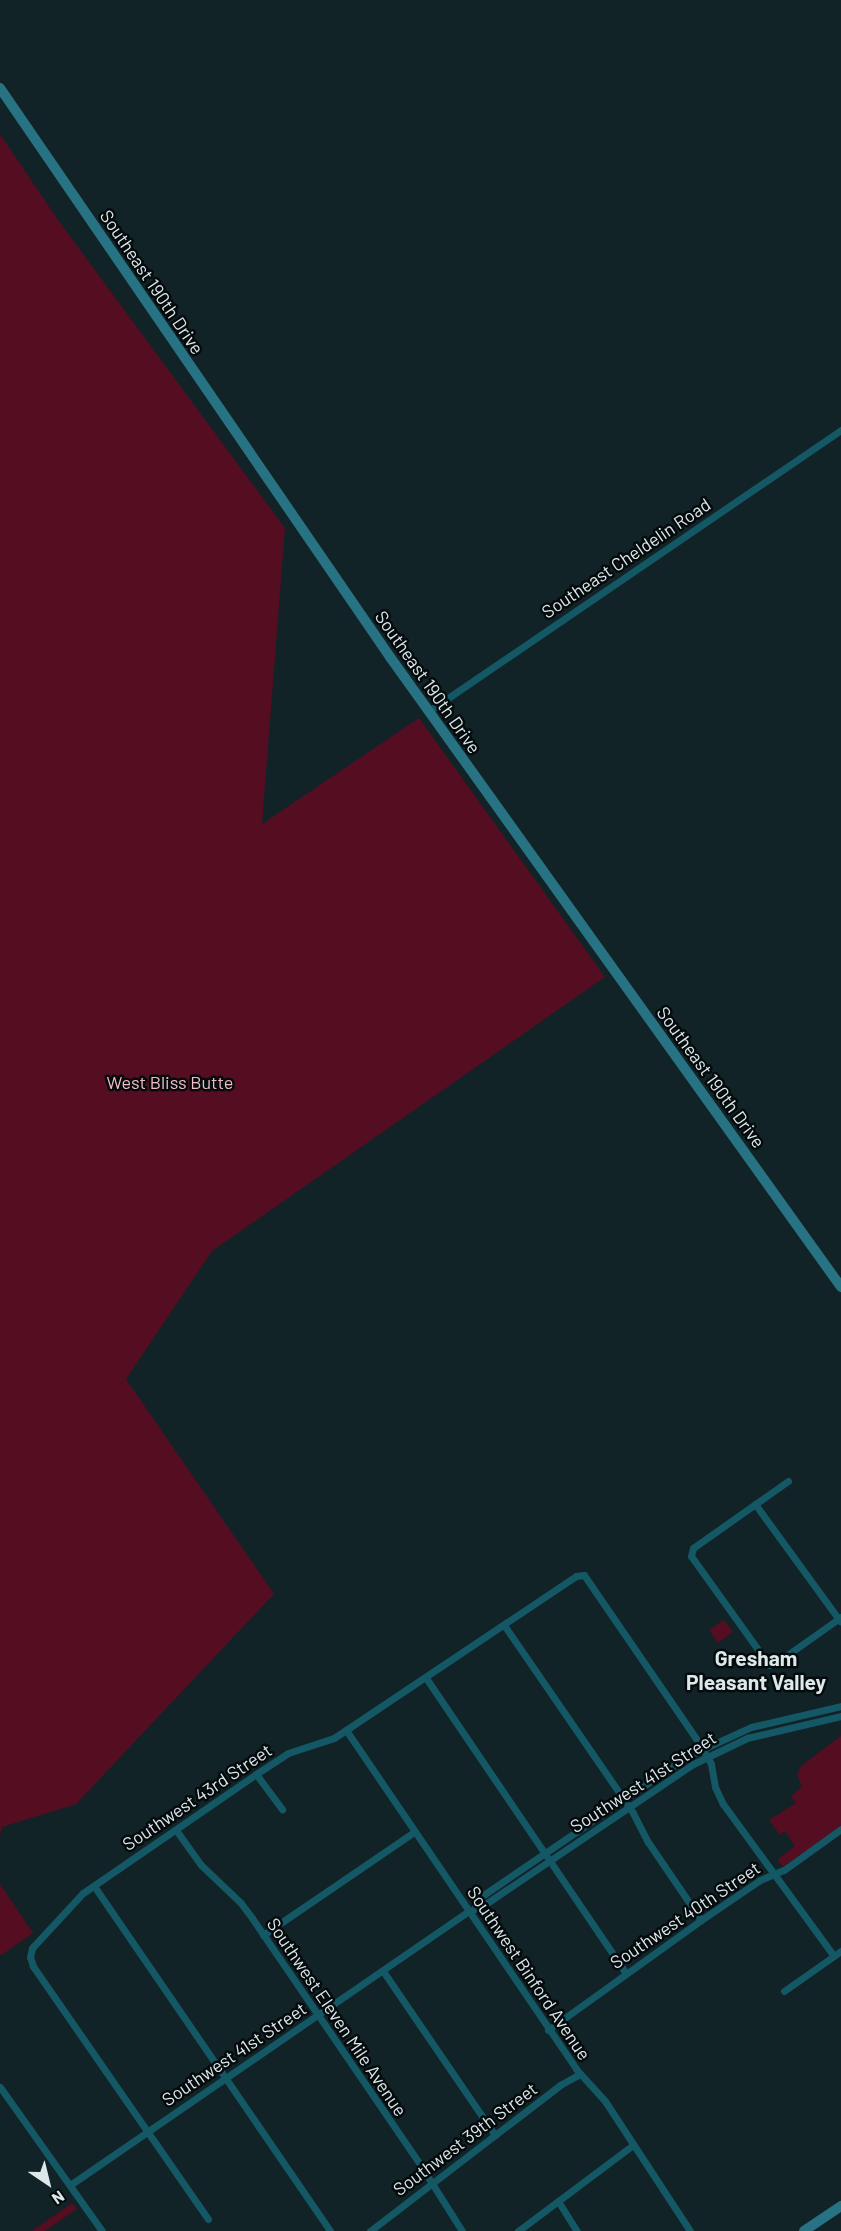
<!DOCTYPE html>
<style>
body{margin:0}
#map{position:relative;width:841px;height:2231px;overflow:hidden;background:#112327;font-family:Barlow,sans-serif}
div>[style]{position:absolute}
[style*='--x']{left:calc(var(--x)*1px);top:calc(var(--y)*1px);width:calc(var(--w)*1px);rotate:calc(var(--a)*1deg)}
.green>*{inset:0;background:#550d22}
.street>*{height:7px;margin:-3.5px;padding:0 3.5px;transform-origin:3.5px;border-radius:3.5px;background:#145765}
.secondary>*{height:10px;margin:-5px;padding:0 5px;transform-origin:5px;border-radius:5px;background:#277383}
span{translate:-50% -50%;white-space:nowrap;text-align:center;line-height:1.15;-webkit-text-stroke:5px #050b0d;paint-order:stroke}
.street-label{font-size:18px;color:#dde8eb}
.park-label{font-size:18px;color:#f4bdc5}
.quarter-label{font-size:21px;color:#dde8eb;font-weight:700}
.north{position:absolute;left:18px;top:2153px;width:60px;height:60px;-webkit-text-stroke:4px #050b0d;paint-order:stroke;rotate:145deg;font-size:16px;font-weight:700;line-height:24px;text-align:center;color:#dde8eb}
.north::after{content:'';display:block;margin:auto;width:21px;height:27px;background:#dde8eb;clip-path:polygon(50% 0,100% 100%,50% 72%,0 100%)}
</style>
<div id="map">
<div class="green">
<i style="clip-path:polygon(0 134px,58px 220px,285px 528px,262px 824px,419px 718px,605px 977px,212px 1251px,126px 1379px,274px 1594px,76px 1804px,2px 1827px,0 1835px)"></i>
<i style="clip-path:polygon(724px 1620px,733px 1632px,718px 1643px,709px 1630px)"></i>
<i style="clip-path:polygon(841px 1736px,841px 1826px,783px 1867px,777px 1860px,795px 1846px,785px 1831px,780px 1835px,769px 1820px,796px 1803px,791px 1796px,802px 1787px,797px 1775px,801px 1766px)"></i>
<i style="clip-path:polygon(0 1884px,33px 1933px,0 1956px)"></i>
<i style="clip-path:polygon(72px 2203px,77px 2209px,45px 2231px,32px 2231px)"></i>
</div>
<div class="street">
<i style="--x:429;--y:711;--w:499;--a:-34.3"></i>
<i style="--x:788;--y:1481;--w:116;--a:144.8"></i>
<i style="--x:693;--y:1548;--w:8;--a:104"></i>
<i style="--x:691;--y:1556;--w:134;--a:54.4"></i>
<i style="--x:769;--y:1665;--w:7;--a:-16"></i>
<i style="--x:776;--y:1663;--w:80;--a:-35.3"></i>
<i style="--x:755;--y:1504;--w:145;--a:54"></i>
<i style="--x:504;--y:1625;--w:228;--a:55.5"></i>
<i style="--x:633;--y:1813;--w:33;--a:63"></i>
<i style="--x:648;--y:1842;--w:94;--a:55.8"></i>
<i style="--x:426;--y:1678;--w:356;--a:55.9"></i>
<i style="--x:346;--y:1730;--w:410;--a:55.8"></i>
<i style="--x:576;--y:2069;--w:43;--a:47.8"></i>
<i style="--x:605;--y:2101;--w:155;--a:56.8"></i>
<i style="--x:256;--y:1774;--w:44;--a:53.4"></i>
<i style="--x:176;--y:1830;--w:43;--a:54.5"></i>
<i style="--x:201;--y:1865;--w:54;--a:43.5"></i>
<i style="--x:240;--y:1902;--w:20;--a:53"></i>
<i style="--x:252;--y:1918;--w:304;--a:55.7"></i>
<i style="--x:423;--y:2169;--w:73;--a:57.8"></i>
<i style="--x:94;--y:1886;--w:418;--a:55.6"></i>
<i style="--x:475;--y:1907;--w:7;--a:-82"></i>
<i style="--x:476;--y:1900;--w:256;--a:-34.2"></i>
<i style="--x:688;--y:1756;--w:69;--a:-24.7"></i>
<i style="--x:751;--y:1727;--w:92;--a:-13.1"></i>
<i style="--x:263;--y:1935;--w:183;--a:-34.3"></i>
<i style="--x:383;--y:1971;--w:199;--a:55.7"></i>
<i style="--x:784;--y:1991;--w:70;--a:-35.1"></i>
<i style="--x:548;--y:2030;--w:188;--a:-35.7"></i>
<i style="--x:701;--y:1920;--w:71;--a:-34.1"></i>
<i style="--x:760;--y:1880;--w:26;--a:-23"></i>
<i style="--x:784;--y:1870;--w:70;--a:-35.7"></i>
<i style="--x:0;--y:2087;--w:176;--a:54.7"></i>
<i style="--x:70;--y:2185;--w:484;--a:-34.5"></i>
<i style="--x:469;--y:1911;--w:13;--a:-18"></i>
<i style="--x:481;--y:1907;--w:256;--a:-34"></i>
<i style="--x:693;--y:1764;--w:60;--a:-25.7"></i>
<i style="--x:747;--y:1738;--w:97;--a:-13.2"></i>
<i style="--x:558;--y:2201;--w:36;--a:58"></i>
<i style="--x:208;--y:2219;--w:308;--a:-124.7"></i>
<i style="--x:33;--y:1966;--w:9;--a:-108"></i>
<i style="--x:30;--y:1957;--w:9;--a:-77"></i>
<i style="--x:32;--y:1948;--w:75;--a:-47.2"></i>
<i style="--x:83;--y:1893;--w:210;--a:-34.5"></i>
<i style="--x:256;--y:1774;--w:38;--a:-33"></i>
<i style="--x:288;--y:1753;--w:48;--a:-18.1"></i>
<i style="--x:334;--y:1738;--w:291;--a:-33.8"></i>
<i style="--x:576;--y:1576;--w:8;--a:-7"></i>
<i style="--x:584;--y:1575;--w:204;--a:55.6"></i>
<i style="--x:699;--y:1743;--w:24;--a:60"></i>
<i style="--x:711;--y:1764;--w:23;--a:80"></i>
<i style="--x:715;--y:1787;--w:19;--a:65"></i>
<i style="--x:723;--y:1804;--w:188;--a:53.9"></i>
<i style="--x:370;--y:2231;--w:240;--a:-37.5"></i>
<i style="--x:560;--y:2085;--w:23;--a:-29"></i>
<i style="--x:518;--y:2231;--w:144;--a:-36.8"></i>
</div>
<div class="secondary">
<i style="--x:0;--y:88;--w:690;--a:55.57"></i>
<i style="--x:390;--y:657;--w:775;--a:54.4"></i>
<i style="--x:804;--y:2231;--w:45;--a:-34"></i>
</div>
<div class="street-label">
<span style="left:152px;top:282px;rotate:56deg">Southeast 190th Drive</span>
<span style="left:626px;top:558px;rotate:-34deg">Southeast Cheldelin Road</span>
<span style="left:428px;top:682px;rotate:55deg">Southeast 190th Drive</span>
<span style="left:711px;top:1077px;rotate:54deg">Southeast 190th Drive</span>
<span style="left:643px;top:1782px;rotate:-33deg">Southwest 41st Street</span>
<span style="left:197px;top:1797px;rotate:-34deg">Southwest 43rd Street</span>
<span style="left:685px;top:1915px;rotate:-34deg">Southwest 40th Street</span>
<span style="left:529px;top:1973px;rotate:56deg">Southwest Binford Avenue</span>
<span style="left:337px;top:2017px;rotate:56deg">Southwest Eleven Mile Avenue</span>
<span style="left:234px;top:2054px;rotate:-34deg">Southwest 41st Street</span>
<span style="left:465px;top:2139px;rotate:-37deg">Southwest 39th Street</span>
</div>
<div class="park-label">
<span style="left:170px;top:1082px">West Bliss Butte</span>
</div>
<div class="quarter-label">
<span style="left:756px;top:1670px">Gresham<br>Pleasant Valley</span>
</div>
<div class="north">N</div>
</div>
